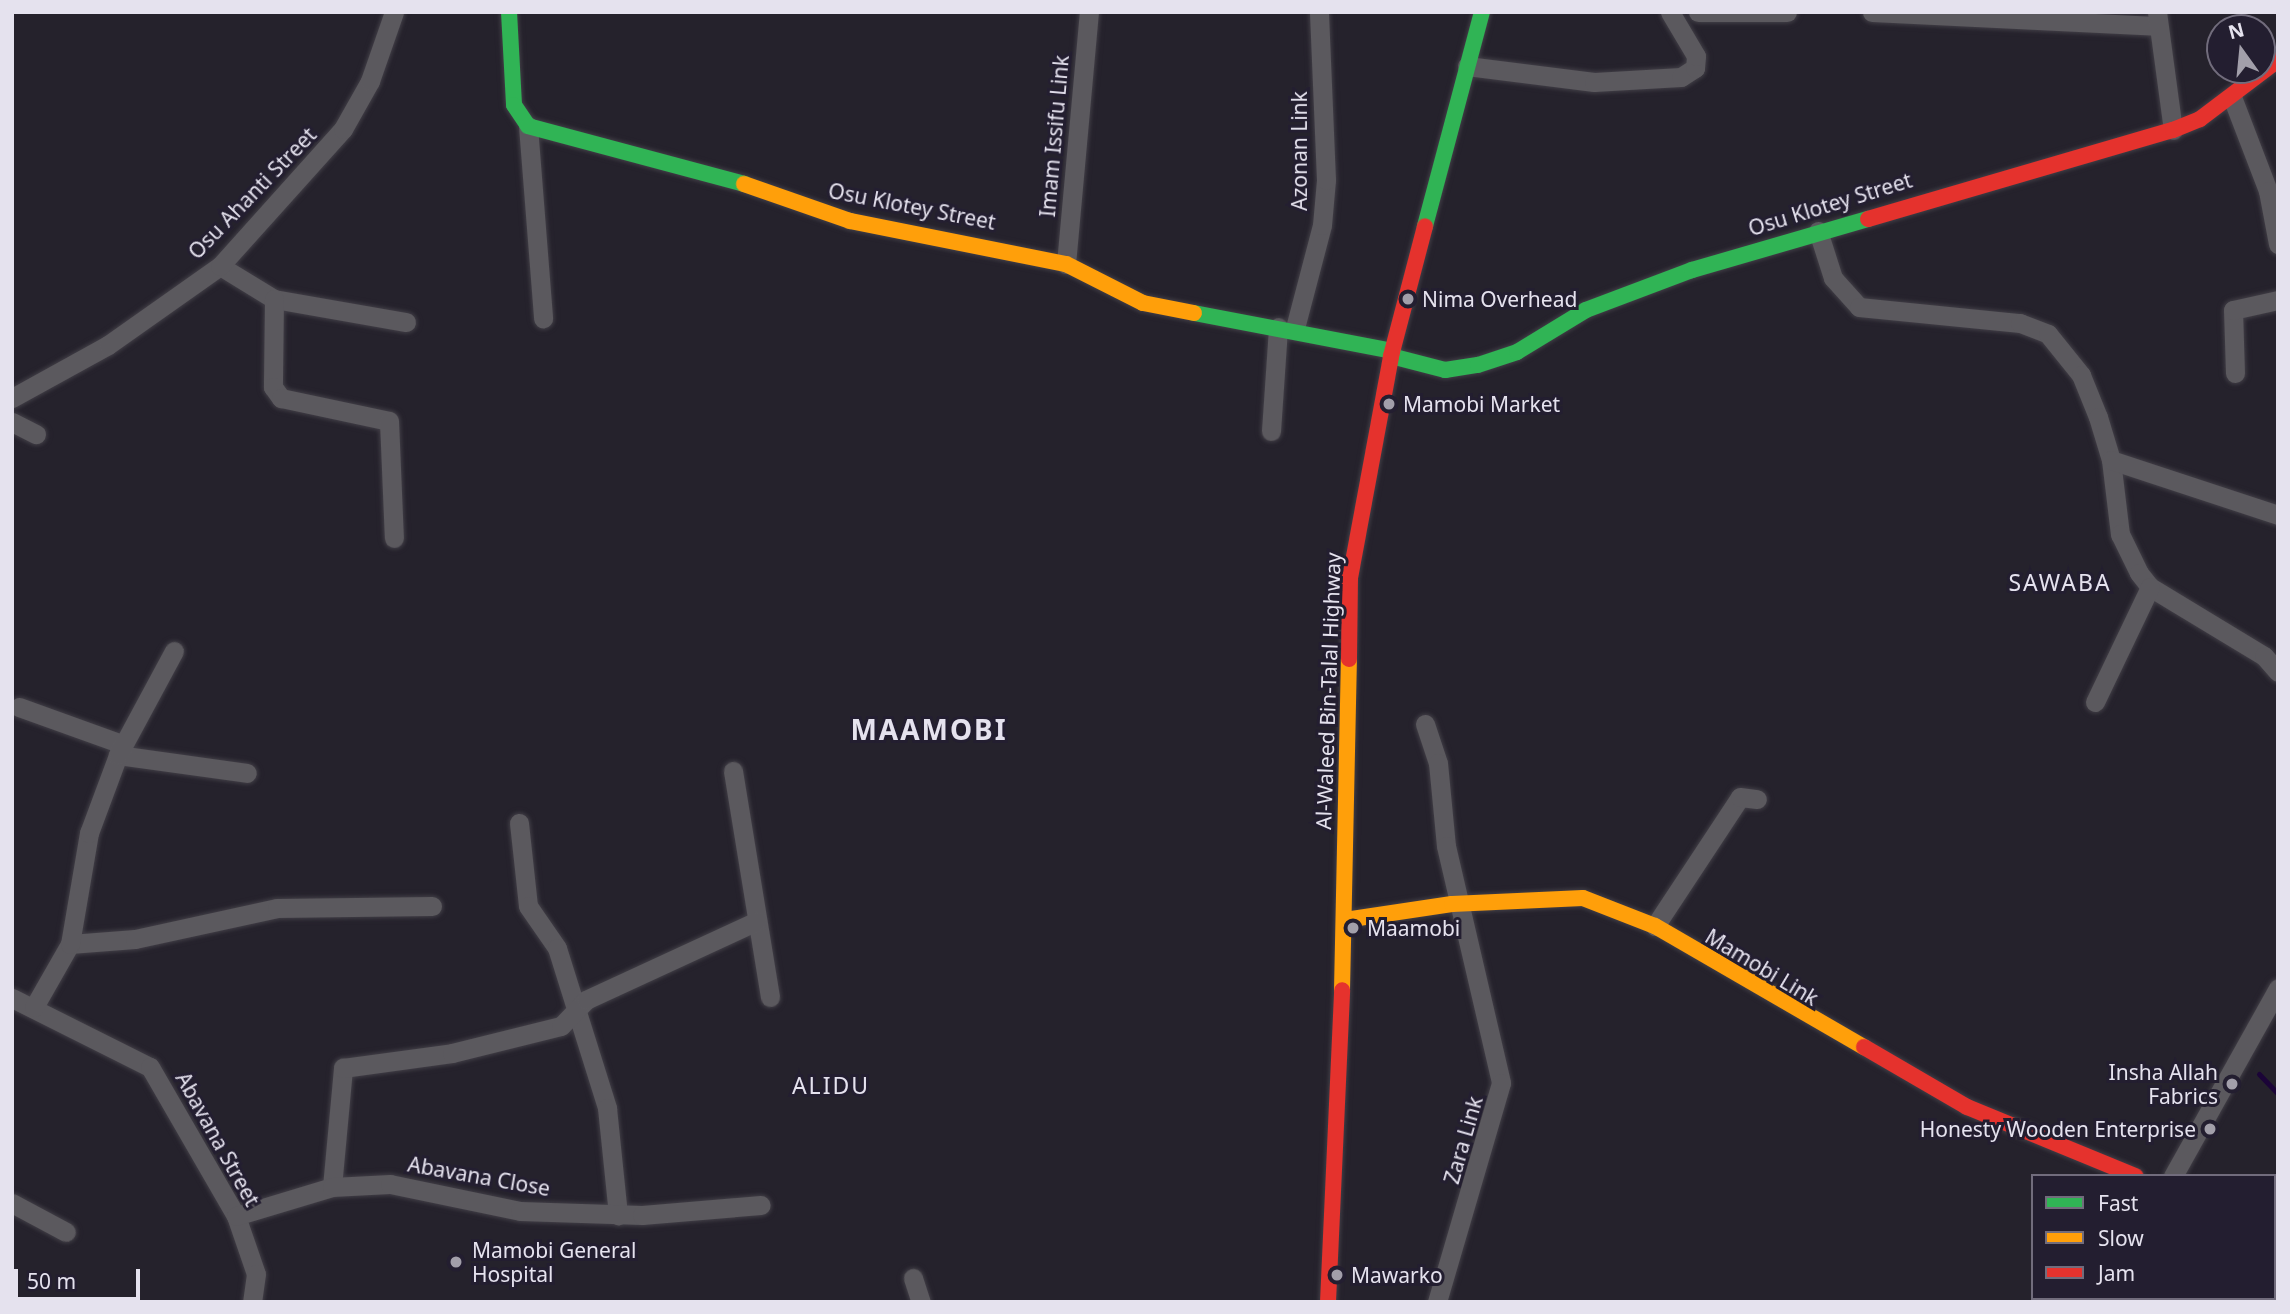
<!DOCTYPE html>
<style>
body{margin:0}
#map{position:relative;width:2290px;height:1314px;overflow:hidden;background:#25222c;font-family:"Noto Sans",sans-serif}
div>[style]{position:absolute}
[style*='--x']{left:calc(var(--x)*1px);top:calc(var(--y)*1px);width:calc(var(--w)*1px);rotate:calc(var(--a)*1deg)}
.stream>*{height:5px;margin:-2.5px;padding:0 2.5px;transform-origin:2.5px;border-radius:2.5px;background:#1b0438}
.roads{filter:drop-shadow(0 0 2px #413e46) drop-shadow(0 0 2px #413e46)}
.street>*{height:19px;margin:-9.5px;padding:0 9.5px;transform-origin:9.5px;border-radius:9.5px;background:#5b595e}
.fast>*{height:16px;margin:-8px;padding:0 8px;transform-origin:8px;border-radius:8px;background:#30b455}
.slow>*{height:16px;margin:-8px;padding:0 8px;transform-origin:8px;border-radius:8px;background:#ff9f0a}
.jam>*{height:16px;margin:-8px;padding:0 8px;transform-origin:8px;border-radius:8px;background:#e5322d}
.dots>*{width:19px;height:19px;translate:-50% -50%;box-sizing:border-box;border:4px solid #231e30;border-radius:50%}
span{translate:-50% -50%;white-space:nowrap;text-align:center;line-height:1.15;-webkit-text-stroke:6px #231e30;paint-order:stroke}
.street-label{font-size:21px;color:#e5e2ee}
.poi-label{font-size:21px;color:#e5e2ee}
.left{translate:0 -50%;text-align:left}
.right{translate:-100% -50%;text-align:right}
.neighbourhood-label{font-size:23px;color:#e5e2ee;letter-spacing:2px}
.district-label{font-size:28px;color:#e5e2ee;font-weight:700;letter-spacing:2px}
.frame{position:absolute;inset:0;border:14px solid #e5e2ee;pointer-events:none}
.legend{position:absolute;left:2031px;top:1174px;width:245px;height:126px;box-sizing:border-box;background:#231e30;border:2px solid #716c7c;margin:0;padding:9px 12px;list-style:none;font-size:21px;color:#e5e2ee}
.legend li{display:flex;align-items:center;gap:14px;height:35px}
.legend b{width:35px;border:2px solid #716c7c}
.north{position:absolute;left:2206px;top:14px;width:70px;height:70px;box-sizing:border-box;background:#231e30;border:2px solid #716c7c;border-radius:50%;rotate:345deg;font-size:19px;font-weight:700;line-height:28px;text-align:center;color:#e5e2ee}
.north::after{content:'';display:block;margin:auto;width:24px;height:32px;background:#a29faa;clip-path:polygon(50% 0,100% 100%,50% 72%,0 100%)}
.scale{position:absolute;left:14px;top:1269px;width:126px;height:32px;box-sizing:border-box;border:4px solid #e5e2ee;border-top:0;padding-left:9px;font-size:21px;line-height:24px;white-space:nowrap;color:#e5e2ee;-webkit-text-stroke:5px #231e30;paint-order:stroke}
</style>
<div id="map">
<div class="stream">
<i style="--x:2259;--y:1074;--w:28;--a:46"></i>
<i style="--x:2274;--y:1233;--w:7;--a:-56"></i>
<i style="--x:2274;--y:1254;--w:7;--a:-56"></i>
<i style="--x:2274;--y:1291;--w:4;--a:14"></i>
<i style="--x:2242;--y:1302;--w:4;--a:-76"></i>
<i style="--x:2257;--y:1302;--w:4;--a:-76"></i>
</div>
<div class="roads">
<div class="street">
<i style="--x:1698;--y:12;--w:89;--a:0"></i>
<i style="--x:1872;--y:12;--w:284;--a:2.8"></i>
<i style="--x:2157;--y:12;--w:119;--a:82.3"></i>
<i style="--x:1467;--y:66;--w:128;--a:7.2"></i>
<i style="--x:1594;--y:82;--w:87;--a:-3.3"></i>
<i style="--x:1681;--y:77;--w:17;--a:-33"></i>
<i style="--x:1695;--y:68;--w:12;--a:-85"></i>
<i style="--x:1696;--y:56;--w:51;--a:-120.6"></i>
<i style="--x:2232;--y:97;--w:101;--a:69"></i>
<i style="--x:2268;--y:191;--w:54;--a:79.3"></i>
<i style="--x:528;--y:126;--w:193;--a:85.5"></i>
<i style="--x:1818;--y:231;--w:49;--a:72.3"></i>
<i style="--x:1833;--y:278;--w:39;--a:48"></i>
<i style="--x:1859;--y:307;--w:162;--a:5.7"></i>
<i style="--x:2020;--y:323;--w:30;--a:21"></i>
<i style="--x:2048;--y:334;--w:53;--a:51.2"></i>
<i style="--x:2081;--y:375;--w:45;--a:68"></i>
<i style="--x:2098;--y:417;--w:45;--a:73.2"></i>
<i style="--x:2111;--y:460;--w:75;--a:83.1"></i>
<i style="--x:2120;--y:534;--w:43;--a:64"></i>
<i style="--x:2139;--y:573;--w:18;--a:52"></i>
<i style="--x:2150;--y:587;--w:133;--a:31.2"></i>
<i style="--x:2264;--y:656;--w:21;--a:49"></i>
<i style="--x:1066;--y:264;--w:253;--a:-84.8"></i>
<i style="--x:220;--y:266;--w:63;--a:31.4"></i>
<i style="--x:274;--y:299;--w:134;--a:9.9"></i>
<i style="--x:274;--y:299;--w:88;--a:90.7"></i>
<i style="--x:273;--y:387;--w:14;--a:54"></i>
<i style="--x:281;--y:398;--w:110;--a:12"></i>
<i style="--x:389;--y:421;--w:117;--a:87.6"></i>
<i style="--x:1295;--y:328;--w:106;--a:-75.3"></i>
<i style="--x:1322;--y:225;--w:45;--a:-84.9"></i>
<i style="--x:1326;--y:180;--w:168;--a:-92.4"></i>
<i style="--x:2235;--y:373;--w:63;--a:-91.8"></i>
<i style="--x:2233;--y:310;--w:46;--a:-12.5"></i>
<i style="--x:12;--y:398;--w:110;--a:-28.9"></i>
<i style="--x:108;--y:345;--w:137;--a:-35.2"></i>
<i style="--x:220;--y:266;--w:184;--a:-48.1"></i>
<i style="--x:343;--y:129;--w:55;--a:-60.6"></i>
<i style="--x:370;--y:81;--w:73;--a:-70.8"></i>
<i style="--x:12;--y:422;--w:27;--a:27"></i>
<i style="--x:1271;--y:431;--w:104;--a:-86.1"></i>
<i style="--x:2111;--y:460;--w:176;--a:18.2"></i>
<i style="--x:2095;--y:702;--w:127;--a:-64.4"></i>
<i style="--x:19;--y:707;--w:109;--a:19.8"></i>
<i style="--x:1425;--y:724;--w:41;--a:71.6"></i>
<i style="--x:1438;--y:763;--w:83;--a:84.5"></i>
<i style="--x:1446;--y:846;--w:243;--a:76.9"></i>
<i style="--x:1501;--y:1083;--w:228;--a:106.3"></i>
<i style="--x:118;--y:755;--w:130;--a:7.9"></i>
<i style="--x:733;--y:771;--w:229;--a:80.7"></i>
<i style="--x:519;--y:823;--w:83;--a:83.8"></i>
<i style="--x:528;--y:906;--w:51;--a:55.4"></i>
<i style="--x:557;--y:948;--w:168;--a:72.6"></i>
<i style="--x:607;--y:1108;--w:108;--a:84.1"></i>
<i style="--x:1655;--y:926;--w:154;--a:-56.6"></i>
<i style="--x:1740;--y:797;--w:17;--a:7"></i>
<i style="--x:70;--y:944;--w:65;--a:-4.4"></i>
<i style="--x:135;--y:939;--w:145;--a:-12.3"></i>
<i style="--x:277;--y:908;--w:155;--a:-0.7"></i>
<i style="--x:12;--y:998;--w:154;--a:26.6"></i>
<i style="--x:150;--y:1067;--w:172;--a:60"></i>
<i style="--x:236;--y:1216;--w:61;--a:71"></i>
<i style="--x:256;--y:1274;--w:28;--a:98"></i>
<i style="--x:34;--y:1007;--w:73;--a:-60.3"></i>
<i style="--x:70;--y:944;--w:113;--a:-80.3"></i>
<i style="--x:89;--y:833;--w:83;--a:-69.6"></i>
<i style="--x:118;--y:755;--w:118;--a:-61.7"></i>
<i style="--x:2173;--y:1176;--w:215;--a:-60.8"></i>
<i style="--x:332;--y:1187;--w:120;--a:-84.7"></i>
<i style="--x:343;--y:1068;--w:110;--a:-7.8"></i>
<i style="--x:452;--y:1053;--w:112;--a:-13.9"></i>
<i style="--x:561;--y:1026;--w:36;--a:-46"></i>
<i style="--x:586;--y:1000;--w:188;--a:-24.8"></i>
<i style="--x:12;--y:1203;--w:61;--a:28.2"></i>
<i style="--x:236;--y:1216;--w:100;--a:-16.8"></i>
<i style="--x:332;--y:1187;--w:58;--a:-3"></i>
<i style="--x:390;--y:1184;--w:133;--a:11.7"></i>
<i style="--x:520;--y:1211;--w:122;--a:1.9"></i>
<i style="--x:642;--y:1215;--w:119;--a:-4.8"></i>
<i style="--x:913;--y:1278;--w:25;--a:72"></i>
<i style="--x:2108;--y:1302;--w:4;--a:-63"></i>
</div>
<div class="fast">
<i style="--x:509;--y:12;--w:93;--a:86.9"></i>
<i style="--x:514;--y:105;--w:25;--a:56"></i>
<i style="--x:528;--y:126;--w:224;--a:15"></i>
<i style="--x:1425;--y:226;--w:221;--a:-75.1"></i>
<i style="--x:1194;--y:313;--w:203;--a:10.8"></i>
<i style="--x:1391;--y:356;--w:56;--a:14.5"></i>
<i style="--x:1445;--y:370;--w:33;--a:-9"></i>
<i style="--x:1478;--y:365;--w:41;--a:-18.4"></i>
<i style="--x:1517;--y:352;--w:81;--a:-31.3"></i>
<i style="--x:1586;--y:310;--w:113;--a:-20.7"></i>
<i style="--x:1692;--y:270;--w:183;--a:-16.2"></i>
</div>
<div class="slow">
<i style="--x:744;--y:184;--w:112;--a:19.2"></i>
<i style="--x:850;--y:221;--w:220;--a:11.3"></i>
<i style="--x:1066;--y:264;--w:86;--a:26.9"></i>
<i style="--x:1143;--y:303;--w:52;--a:11.1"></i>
<i style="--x:1345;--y:920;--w:108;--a:-8.5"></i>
<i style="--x:1452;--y:904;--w:131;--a:-2.6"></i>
<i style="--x:1583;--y:898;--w:77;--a:21.3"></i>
<i style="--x:1655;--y:926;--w:241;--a:30.1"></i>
<i style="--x:1342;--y:990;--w:331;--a:-88.8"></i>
</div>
<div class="jam">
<i style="--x:1868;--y:219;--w:318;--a:-16.3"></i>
<i style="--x:2173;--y:130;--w:29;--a:-22"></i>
<i style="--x:2200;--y:119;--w:98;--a:-37.1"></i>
<i style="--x:1349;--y:659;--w:81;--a:-89.3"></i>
<i style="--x:1350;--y:578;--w:226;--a:-79.5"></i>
<i style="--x:1391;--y:356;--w:134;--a:-75.3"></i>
<i style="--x:1864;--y:1047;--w:119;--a:30.2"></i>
<i style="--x:1967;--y:1107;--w:182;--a:22.3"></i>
<i style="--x:1328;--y:1302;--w:312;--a:-87.4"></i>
</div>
</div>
<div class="dots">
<i style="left:1408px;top:299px;background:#a29faa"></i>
<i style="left:1389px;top:404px;background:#a29faa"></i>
<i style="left:1353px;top:928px;background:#a29faa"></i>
<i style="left:2232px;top:1084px;background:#a29faa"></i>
<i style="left:2210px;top:1129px;background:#a29faa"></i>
<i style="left:456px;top:1262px;background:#a29faa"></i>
<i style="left:1337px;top:1275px;background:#a29faa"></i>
</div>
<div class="street-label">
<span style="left:1054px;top:136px;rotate:-85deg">Imam Issifu Link</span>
<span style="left:1299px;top:151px;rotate:-90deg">Azonan Link</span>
<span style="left:252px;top:193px;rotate:-46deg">Osu Ahanti Street</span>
<span style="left:1830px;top:204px;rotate:-17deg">Osu Klotey Street</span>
<span style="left:912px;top:206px;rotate:11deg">Osu Klotey Street</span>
<span style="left:1328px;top:691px;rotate:-88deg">Al-Waleed Bin-Talal Highway</span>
<span style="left:1762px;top:967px;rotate:31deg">Mamobi Link</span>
<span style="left:218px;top:1139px;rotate:61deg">Abavana Street</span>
<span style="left:1463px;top:1140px;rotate:-74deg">Zara Link</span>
<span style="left:479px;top:1176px;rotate:10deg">Abavana Close</span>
</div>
<div class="poi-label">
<span class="left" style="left:1422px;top:299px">Nima Overhead</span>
<span class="left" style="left:1403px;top:404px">Mamobi Market</span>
<span class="left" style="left:1367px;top:928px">Maamobi</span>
<span class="right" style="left:2218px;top:1084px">Insha Allah<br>Fabrics</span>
<span class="right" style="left:2196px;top:1129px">Honesty Wooden Enterprise</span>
<span class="left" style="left:472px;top:1262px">Mamobi General<br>Hospital</span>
<span class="left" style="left:1351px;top:1275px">Mawarko</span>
</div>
<div class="neighbourhood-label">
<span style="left:2060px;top:582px">SAWABA</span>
<span style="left:831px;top:1085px">ALIDU</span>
</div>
<div class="district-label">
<span style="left:929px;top:729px">MAAMOBI</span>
</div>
<div class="frame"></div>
<ul class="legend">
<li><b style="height:9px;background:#30b455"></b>Fast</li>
<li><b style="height:9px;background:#ff9f0a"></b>Slow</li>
<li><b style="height:9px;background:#e5322d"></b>Jam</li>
</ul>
<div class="north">N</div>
<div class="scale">50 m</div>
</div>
